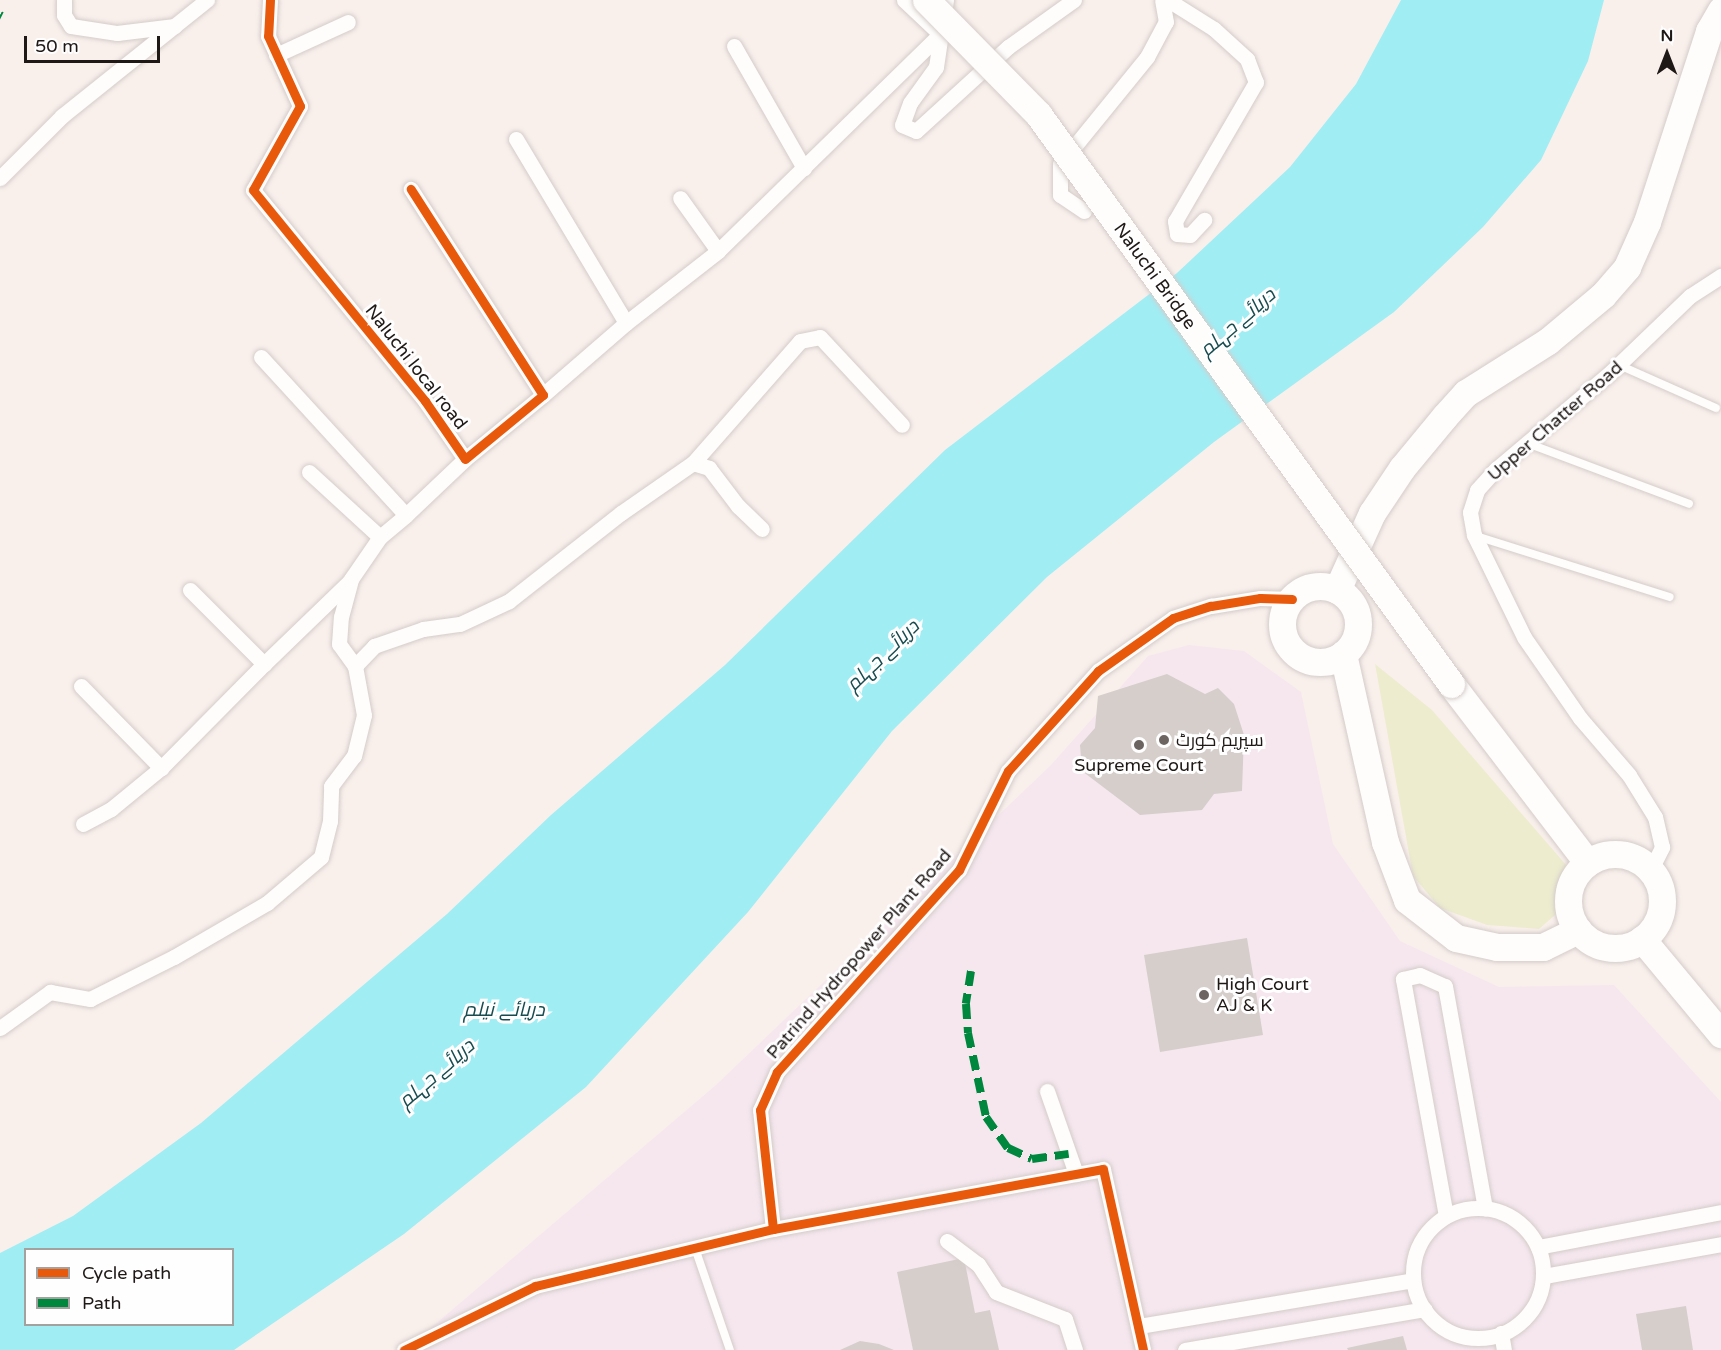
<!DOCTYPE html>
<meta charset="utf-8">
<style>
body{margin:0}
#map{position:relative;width:1721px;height:1350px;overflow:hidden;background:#f9f0ec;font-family:"Varela Round",Cairo,sans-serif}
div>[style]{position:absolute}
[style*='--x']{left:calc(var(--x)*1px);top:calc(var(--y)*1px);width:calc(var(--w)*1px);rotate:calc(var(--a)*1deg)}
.commercial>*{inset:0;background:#f6e7ef}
.green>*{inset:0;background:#edeccf}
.water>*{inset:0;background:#a1edf4}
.building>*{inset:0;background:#d5cecb}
.roads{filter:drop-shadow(0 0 2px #d4ccc9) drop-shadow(0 0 2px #d4ccc9)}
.lane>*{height:8px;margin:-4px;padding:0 4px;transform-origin:4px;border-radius:4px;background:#fefdfc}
.street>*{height:15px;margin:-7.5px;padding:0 7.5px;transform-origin:7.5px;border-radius:7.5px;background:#fefdfc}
.street>.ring{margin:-7.5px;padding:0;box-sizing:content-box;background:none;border:15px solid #fefdfc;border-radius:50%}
.highway>*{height:27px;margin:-13.5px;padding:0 13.5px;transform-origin:13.5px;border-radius:13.5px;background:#fefdfc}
.highway>.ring{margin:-13.5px;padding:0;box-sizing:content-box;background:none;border:27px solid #fefdfc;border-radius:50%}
.bridges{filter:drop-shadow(0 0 2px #d4ccc9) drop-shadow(0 0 2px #d4ccc9)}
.highway-bridge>*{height:27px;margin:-13.5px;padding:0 13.5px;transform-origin:13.5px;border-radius:13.5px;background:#fefdfc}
.quiet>*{height:8px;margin-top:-4px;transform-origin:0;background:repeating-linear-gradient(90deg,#00873e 0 15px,transparent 0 23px)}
.cycleway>*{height:9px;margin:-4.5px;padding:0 4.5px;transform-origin:4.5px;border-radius:4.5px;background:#e8590c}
.dots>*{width:16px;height:16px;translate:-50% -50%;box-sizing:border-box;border:3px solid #fefefe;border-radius:50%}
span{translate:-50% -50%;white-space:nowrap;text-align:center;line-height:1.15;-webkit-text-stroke:6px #fefefe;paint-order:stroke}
.street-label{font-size:18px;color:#1e1816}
.poi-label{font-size:18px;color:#1e1816}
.left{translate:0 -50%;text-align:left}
.water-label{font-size:20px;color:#174b4f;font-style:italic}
.legend{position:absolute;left:24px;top:1248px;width:210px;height:78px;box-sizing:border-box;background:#fefefe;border:2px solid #a4a2a1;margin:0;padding:8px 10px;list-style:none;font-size:18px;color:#1e1816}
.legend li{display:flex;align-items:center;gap:12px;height:30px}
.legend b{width:30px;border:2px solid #a4a2a1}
.north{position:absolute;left:1637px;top:24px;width:60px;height:60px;-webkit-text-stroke:4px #fefefe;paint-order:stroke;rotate:0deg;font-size:16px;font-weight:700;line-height:24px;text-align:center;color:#1e1816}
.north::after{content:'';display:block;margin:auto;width:21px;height:27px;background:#1e1816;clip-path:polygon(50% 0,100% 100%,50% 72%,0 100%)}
.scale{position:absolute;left:24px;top:36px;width:136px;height:27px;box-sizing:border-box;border:3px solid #1e1816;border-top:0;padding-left:8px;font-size:18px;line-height:21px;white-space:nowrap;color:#1e1816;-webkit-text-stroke:4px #fefefe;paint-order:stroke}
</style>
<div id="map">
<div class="commercial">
<i style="clip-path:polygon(1189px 645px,1244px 651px,1301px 692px,1333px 844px,1400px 941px,1499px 987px,1614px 985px,1721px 1102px,1721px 1350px,405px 1350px,716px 1085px,1051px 765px,1148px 656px)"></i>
</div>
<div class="green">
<i style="clip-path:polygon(1375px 664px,1432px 710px,1586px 888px,1539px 929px,1487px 925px,1440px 908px,1413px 876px)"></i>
</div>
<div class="water">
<i style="clip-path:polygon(evenodd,1401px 0,1604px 0,1588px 61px,1541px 160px,1483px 227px,1394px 312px,1214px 442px,1047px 577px,892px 731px,748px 912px,586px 1087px,404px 1234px,234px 1350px,0 1350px,0 1253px,73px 1216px,201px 1123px,447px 914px,551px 815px,725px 665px,945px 450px,1177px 273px,1290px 167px,1356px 84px,1401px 0,26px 1250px,232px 1250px,232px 1324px,26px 1324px,26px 1250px)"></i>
</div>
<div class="building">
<i style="clip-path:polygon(1167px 674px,1205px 694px,1218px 688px,1234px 704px,1244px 735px,1242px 791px,1214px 794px,1202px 810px,1140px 815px,1082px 771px,1080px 745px,1095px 728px,1098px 696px)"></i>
<i style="clip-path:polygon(1247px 938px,1263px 1035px,1160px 1052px,1144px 955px)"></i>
<i style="clip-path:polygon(964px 1258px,975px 1313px,990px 1310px,999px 1350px,913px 1350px,897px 1272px)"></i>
<i style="clip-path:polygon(1686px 1306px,1693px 1350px,1642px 1350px,1636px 1314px)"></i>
<i style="clip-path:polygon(1403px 1336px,1407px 1350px,1348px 1350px,1347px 1348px)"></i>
<i style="clip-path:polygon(860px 1341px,879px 1344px,894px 1350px,840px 1350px)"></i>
</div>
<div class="roads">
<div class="lane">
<i style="--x:1619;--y:365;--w:106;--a:23.9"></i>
<i style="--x:1527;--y:443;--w:173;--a:20.6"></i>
<i style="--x:1476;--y:536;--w:203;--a:17.5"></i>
<i style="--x:695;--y:1248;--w:108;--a:71.1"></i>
</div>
<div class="street">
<i style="--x:64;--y:0;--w:15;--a:90"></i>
<i style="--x:64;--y:15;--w:13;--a:58"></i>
<i style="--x:71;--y:26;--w:47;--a:8.7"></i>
<i style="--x:117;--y:33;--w:58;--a:-6.9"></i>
<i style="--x:270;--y:0;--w:36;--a:93"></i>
<i style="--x:268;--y:36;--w:77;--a:65.4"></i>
<i style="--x:300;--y:106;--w:96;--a:119.2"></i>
<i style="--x:253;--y:190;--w:272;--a:50.8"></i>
<i style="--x:425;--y:401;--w:70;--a:55.4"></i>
<i style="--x:465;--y:459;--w:101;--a:-39.4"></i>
<i style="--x:543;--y:395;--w:245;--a:-122.7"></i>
<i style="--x:904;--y:0;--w:50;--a:43.4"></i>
<i style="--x:946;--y:0;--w:68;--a:98.5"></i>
<i style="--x:936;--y:67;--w:44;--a:125.8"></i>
<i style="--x:910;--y:103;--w:23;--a:110"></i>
<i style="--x:902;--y:125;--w:15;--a:23"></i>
<i style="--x:916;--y:131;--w:125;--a:-42.4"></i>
<i style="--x:1008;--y:47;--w:81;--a:-35.5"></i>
<i style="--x:1168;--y:0;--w:54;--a:32.2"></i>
<i style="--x:1214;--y:29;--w:45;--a:42.3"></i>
<i style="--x:1247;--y:59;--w:25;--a:69"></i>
<i style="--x:1256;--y:82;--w:161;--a:120.2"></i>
<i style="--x:1175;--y:221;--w:13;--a:81"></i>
<i style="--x:1177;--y:234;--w:13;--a:4"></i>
<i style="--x:1190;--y:235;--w:21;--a:-47"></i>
<i style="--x:734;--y:46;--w:141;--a:60.2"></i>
<i style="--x:276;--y:55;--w:79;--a:-24.6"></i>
<i style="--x:516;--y:139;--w:214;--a:59.1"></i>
<i style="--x:626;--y:323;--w:110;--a:139.1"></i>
<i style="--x:0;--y:178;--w:88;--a:-45"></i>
<i style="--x:62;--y:116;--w:186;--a:-38.7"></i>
<i style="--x:1084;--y:211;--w:29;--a:-146"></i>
<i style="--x:1060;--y:195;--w:31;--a:-90"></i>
<i style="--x:1060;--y:164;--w:138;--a:-50.9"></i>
<i style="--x:1147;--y:57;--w:40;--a:-62"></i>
<i style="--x:1166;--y:22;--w:22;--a:-100"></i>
<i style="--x:718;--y:251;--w:310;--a:-44.3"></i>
<i style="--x:626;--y:323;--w:117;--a:-38"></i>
<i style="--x:718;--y:251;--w:65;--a:-125.6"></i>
<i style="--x:261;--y:357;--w:214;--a:47.5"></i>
<i style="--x:406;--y:515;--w:81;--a:-43.5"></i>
<i style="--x:693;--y:463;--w:162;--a:-48.7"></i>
<i style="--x:800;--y:341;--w:20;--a:-11"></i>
<i style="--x:820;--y:337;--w:120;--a:47"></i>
<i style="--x:309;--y:472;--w:96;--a:42.5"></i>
<i style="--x:380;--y:537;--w:34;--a:-40"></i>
<i style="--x:190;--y:590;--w:105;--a:45"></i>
<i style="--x:264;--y:664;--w:120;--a:-44"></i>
<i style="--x:355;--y:666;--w:28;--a:-46"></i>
<i style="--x:374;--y:646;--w:52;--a:-19.1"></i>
<i style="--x:423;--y:629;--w:37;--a:-8"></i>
<i style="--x:460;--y:624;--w:54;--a:-25.1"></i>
<i style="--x:509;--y:601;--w:142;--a:-38.2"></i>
<i style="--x:621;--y:513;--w:88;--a:-34.8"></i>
<i style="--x:693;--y:463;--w:17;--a:17"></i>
<i style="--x:709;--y:468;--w:48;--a:52.7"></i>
<i style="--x:738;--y:506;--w:33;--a:44"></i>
<i style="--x:81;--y:686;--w:115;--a:45.7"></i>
<i style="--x:83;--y:824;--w:32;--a:-28"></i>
<i style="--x:111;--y:809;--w:65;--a:-39.4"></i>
<i style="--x:161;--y:768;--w:146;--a:-45.3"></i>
<i style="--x:1650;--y:871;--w:27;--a:-63"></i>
<i style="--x:1662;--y:847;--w:31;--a:-103"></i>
<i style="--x:1655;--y:817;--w:49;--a:-121.8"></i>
<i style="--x:1629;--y:775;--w:75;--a:-130.7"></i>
<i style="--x:1580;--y:718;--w:98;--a:-124.7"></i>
<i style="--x:1524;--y:637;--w:114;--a:-116.1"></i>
<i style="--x:1474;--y:535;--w:23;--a:-100"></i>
<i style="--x:1470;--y:512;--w:23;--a:-72"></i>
<i style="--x:1477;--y:490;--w:27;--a:-48"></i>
<i style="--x:1495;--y:470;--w:153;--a:-40.2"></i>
<i style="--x:1612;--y:371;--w:108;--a:-43.9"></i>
<i style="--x:1690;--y:296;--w:37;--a:-33"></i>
<i style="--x:0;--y:1028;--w:62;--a:-35.8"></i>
<i style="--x:50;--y:992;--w:41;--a:9.9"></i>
<i style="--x:90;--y:999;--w:94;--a:-26.6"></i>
<i style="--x:174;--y:957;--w:108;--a:-30.1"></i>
<i style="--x:267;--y:903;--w:71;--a:-40.4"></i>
<i style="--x:321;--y:857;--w:37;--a:-76"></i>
<i style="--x:330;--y:821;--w:35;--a:-88"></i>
<i style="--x:331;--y:786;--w:38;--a:-53"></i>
<i style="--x:354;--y:756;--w:42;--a:-76.3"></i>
<i style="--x:364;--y:715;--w:50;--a:-100.4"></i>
<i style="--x:355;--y:666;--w:27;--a:-126"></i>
<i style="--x:339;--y:644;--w:27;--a:-86"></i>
<i style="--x:341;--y:617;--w:39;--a:-75"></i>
<i style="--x:351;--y:579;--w:51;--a:-55.4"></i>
<i style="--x:1047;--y:1091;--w:88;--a:70.7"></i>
<i class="ring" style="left:1413px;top:1208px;width:115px;height:115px"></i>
<i style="--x:1446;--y:1216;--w:241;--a:-100.3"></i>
<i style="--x:1403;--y:979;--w:17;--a:-13"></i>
<i style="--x:1420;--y:975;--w:27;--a:24"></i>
<i style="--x:1445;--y:986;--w:226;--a:79.8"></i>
<i style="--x:773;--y:1229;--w:120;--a:-96.2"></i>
<i style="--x:760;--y:1110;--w:42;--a:-65.9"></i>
<i style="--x:777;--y:1072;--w:272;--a:-48"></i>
<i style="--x:959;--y:870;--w:110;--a:-63.7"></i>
<i style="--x:1008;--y:771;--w:135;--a:-48"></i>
<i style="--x:1098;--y:671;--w:92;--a:-35.2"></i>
<i style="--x:1173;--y:618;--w:40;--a:-18"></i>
<i style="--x:1211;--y:606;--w:50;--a:-9.3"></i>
<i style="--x:1260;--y:598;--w:32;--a:2"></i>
<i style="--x:947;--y:1241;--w:39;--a:37"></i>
<i style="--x:978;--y:1264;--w:33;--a:57"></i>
<i style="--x:996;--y:1292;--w:74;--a:21.4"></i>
<i style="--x:1065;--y:1319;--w:33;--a:72"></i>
<i style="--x:1538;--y:1247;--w:186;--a:-10.8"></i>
<i style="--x:1544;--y:1276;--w:180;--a:-10.2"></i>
<i style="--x:1139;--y:1326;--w:278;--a:-9.5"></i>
<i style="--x:1501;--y:1333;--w:17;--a:80"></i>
<i style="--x:404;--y:1350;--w:146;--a:-26"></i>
<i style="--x:535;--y:1286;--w:245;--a:-13.5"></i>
<i style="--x:773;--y:1229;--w:335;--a:-10.3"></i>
<i style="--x:1103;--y:1169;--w:185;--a:77.5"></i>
<i style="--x:1185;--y:1350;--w:243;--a:-9.7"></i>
</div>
<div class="highway">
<i class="ring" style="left:1282px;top:586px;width:49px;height:49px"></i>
<i style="--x:1337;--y:590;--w:85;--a:-65.6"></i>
<i style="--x:1372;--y:513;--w:54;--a:-56.3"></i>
<i style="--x:1402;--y:468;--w:67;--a:-50.4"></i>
<i style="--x:1445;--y:416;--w:31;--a:-48"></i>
<i style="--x:1466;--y:393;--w:97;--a:-32.4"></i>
<i style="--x:1548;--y:341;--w:72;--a:-39.9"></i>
<i style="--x:1603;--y:295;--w:37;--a:-49"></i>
<i style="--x:1627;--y:267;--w:49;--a:-66"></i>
<i style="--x:1647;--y:222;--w:201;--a:-72"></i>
<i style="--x:1709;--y:31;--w:24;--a:-60"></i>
<i style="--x:1343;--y:654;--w:193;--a:77.4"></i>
<i style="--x:1385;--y:842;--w:62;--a:69.2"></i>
<i style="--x:1407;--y:900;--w:62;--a:37.8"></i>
<i style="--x:1456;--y:938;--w:42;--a:12.4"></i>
<i style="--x:1497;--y:947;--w:46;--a:0"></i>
<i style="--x:1543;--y:947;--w:39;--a:-26"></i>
<i style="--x:1451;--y:684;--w:225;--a:52.6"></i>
<i class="ring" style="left:1568px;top:854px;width:67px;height:67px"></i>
<i style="--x:1642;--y:939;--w:124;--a:50.3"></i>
</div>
</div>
<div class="bridges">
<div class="highway-bridge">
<i style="--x:926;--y:0;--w:160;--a:45.5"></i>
<i style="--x:1038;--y:114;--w:704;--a:54.07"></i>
</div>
</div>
<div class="quiet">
<i style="--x:0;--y:15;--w:2;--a:27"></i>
<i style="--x:971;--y:971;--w:33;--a:99"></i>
<i style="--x:966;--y:1004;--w:29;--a:86"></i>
<i style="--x:968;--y:1033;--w:86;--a:77.9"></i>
<i style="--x:986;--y:1117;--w:38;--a:55"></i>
<i style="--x:1008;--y:1148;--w:26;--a:25"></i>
<i style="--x:1032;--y:1159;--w:37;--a:-8"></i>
</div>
<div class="cycleway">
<i style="--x:270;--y:0;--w:36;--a:93"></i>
<i style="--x:268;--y:36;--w:77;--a:65.4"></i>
<i style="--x:300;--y:106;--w:96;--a:119.2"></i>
<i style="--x:253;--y:190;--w:272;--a:50.8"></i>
<i style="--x:425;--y:401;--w:70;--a:55.4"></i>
<i style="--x:465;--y:459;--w:101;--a:-39.4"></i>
<i style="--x:543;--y:395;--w:245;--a:-122.7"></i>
<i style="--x:773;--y:1229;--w:120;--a:-96.2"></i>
<i style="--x:760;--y:1110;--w:42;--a:-65.9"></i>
<i style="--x:777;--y:1072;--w:272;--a:-48"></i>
<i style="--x:959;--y:870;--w:110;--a:-63.7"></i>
<i style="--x:1008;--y:771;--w:135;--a:-48"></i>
<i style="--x:1098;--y:671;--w:92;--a:-35.2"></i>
<i style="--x:1173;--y:618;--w:40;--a:-18"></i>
<i style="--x:1211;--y:606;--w:50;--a:-9.3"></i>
<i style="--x:1260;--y:598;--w:32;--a:2"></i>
<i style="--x:404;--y:1350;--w:146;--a:-26"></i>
<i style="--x:535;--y:1286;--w:245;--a:-13.5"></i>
<i style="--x:773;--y:1229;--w:335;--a:-10.3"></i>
<i style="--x:1103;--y:1169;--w:185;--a:77.5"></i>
</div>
<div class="dots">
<i style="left:1164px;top:740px;background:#6b6461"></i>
<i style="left:1139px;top:745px;background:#6b6461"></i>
<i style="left:1204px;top:995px;background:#6b6461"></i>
</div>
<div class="street-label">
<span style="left:1155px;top:276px;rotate:54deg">Naluchi Bridge</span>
<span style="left:416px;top:367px;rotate:52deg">Naluchi local road</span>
<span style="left:1555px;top:421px;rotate:-41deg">Upper Chatter Road</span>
<span style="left:859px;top:954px;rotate:-49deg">Patrind Hydropower Plant Road</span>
</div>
<div class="poi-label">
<span class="left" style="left:1176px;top:740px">سپریم کورٹ</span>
<span style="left:1139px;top:765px">Supreme Court</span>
<span class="left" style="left:1216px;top:995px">High Court<br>AJ &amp; K</span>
</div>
<div class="water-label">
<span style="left:1238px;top:323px;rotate:-41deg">دریائے جہلم</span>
<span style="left:883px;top:656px;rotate:-44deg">دریائے جہلم</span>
<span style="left:504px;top:1010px">دریائے نیلم</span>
<span style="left:437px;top:1074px;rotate:-41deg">دریائے جہلم</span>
</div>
<ul class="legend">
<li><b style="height:8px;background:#e8590c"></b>Cycle path</li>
<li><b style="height:8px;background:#00873e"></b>Path</li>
</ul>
<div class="north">N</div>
<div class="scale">50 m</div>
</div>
